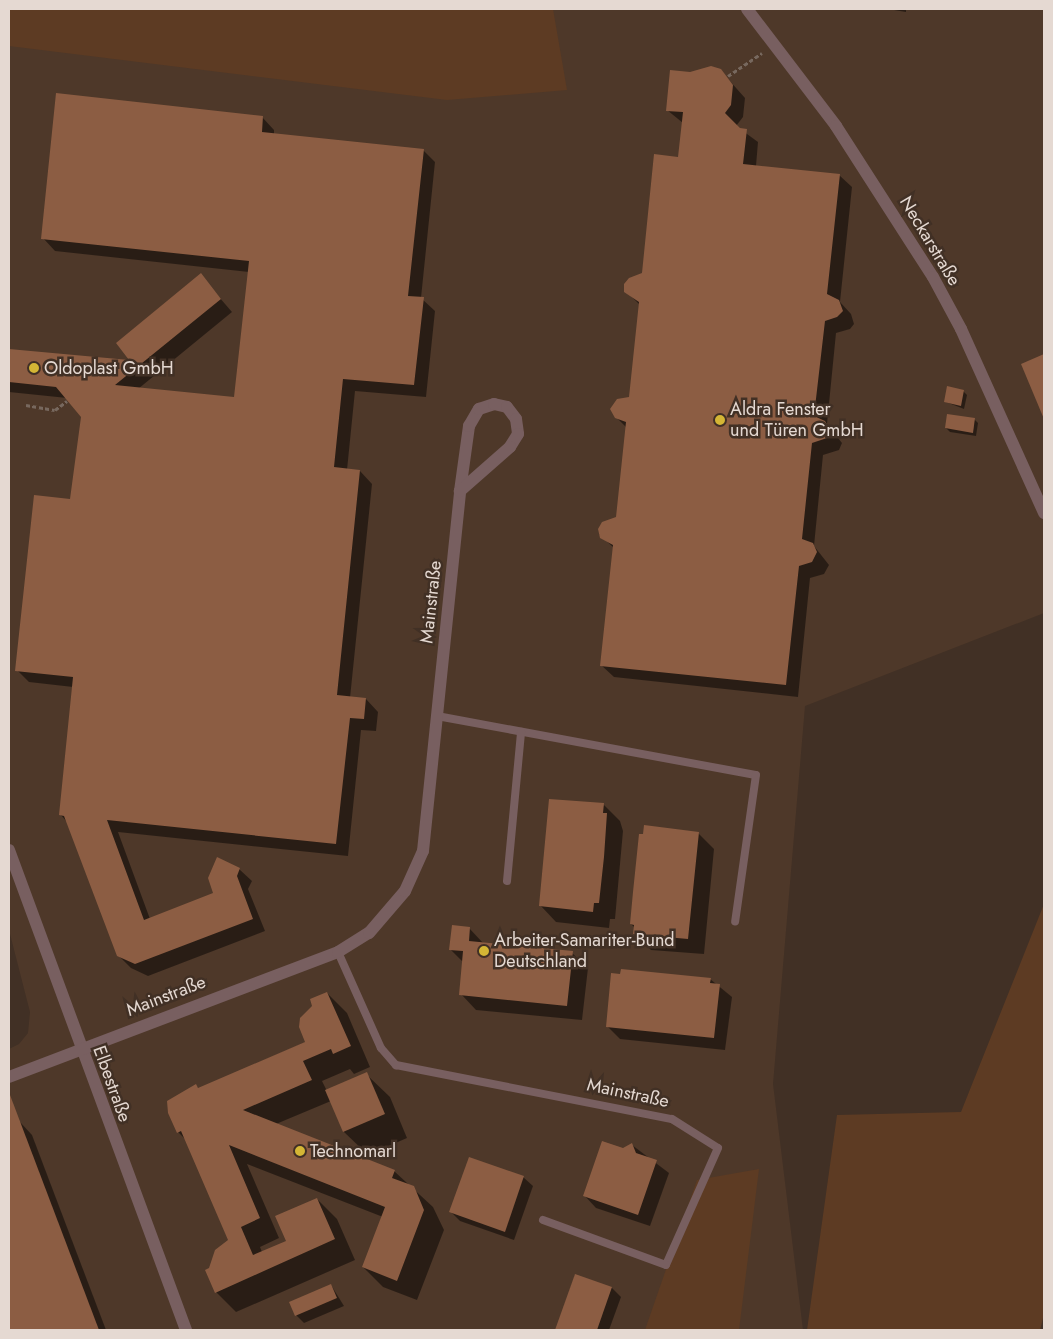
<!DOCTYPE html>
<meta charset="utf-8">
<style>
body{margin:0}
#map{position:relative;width:1053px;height:1339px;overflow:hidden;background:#413025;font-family:Jost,sans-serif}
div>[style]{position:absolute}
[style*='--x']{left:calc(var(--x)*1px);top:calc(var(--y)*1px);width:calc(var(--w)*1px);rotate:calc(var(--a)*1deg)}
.built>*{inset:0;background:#4e3829}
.green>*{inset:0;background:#5d3b23}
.shadow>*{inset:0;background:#0007}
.building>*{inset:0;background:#8c5d43}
.path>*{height:3px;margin-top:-1.5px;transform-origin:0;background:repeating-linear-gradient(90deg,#77685e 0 4px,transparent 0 6.5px)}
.service>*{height:8px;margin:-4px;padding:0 4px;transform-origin:4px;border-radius:4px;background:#785f60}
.minor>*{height:12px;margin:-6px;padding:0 6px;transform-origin:6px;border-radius:6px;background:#785f60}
.dots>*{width:14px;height:14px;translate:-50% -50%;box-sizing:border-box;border:2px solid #413025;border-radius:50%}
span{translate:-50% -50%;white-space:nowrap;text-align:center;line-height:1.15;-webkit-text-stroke:5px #413025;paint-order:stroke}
.street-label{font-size:18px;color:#e5d9d2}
.poi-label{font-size:18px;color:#e5d9d2}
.left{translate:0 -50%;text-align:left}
.frame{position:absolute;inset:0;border:10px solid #e5d9d2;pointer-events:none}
</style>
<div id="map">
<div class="built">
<i style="clip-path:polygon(9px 9px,1044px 9px,1044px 613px,805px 706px,773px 1084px,803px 1330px,9px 1330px,9px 1049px,19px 1044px,28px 1033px,30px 1012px,9px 930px)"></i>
</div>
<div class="green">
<i style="clip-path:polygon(9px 9px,553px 9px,567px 90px,447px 100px,9px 46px)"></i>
<i style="clip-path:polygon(1044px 904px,1044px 1314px,1040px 1330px,807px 1330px,837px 1115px,961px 1112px)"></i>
<i style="clip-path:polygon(759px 1169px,739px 1330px,645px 1330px,697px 1180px)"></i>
</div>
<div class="shadow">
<i style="clip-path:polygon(888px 9px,906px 9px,906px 12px)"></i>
<i style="clip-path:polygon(720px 70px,745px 98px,743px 117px,736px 126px,758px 142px,756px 166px,839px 175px,852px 187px,840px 302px,851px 314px,854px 324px,850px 329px,836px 333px,827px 424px,842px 443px,839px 450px,823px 455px,814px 546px,829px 565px,824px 574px,810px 578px,798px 697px,614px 677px,601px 665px,614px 548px,599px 534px,617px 518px,627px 428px,616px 417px,630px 398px,640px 305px,626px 291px,643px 274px,679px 158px,683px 123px,667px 110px,690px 73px)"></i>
<i style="clip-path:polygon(262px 117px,274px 130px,274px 135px,423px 150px,435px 162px,421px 298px,435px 311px,426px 397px,355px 391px,347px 470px,360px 471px,372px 484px,350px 698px,366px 699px,378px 712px,376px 731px,361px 730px,348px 856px,118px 832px,150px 919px,215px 894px,239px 869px,252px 881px,248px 889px,265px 931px,148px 976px,131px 968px,118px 955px,67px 822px,60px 814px,73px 687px,29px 682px,17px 670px,71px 500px,82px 417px,67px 398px,9px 392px,9px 350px,132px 362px,200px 275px,232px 312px,138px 389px,236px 399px,249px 272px,55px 251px,43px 238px)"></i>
<i style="clip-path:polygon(1044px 356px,1044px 412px,1022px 365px)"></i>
<i style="clip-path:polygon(963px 391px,967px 395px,964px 409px,946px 402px)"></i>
<i style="clip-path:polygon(974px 419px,978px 423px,976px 436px,950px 432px,946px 428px)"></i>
<i style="clip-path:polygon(604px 805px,620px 821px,623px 831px,615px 919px,610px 919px,609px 928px,556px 922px,540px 905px)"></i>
<i style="clip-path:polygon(698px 833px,714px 849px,704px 954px,651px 950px,635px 934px,635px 928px,631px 924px)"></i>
<i style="clip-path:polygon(469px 928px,484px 944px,572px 953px,588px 968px,582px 1020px,476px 1010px,461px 994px,463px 962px,450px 949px)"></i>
<i style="clip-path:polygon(710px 979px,732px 997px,725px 1050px,620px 1039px,608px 1027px)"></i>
<i style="clip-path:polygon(327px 993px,347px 1013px,370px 1067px,354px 1074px,350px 1069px,322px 1081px,327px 1091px,366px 1074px,390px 1097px,407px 1138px,368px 1155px,344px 1132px,331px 1101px,276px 1124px,394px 1171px,433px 1207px,444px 1230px,417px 1300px,383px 1287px,363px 1267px,383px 1217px,247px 1164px,279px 1238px,260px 1247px,262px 1252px,288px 1241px,317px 1199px,337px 1219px,355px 1260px,236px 1312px,216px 1292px,210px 1269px,229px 1241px,186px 1140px,178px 1132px,196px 1086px,199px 1089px,306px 1042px)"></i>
<i style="clip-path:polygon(20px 1122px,32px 1135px,106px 1330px,10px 1330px,9px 1126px)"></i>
<i style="clip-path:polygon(632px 1145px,669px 1173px,650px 1226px,596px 1208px,584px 1195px,623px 1149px)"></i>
<i style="clip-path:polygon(523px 1177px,533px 1186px,514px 1240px,460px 1221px,451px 1212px)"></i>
<i style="clip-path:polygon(575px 1275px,612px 1288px,621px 1297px,609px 1330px,556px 1330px)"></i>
<i style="clip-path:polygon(331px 1285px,344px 1306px,304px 1323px,296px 1315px)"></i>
</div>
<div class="building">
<i style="clip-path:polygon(711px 66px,721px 69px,733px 85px,731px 105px,725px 113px,740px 128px,747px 129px,743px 164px,840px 174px,827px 294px,839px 300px,843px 311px,837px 317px,825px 321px,814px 416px,825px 421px,830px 430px,827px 438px,812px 443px,802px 539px,813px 543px,817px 552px,812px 562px,799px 566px,786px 685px,600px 666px,613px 545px,600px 538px,598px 529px,602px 522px,616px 517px,626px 422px,615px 418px,610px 409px,617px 399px,629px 397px,639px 302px,624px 292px,624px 284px,629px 278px,642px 273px,654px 154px,678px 157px,683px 112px,666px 111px,670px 70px,690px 72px)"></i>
<i style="clip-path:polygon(56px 93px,263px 116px,262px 132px,424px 149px,408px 296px,424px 297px,414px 385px,343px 379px,334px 467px,360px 470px,337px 695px,366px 698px,364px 719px,350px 718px,336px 844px,107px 820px,144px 920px,213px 893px,208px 878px,217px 857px,240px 868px,237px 876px,253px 919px,135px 964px,117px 956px,64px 816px,59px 815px,73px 677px,15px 671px,34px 495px,70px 499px,81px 417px,56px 387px,9px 382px,9px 349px,129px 360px,116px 343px,201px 273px,221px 299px,115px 385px,234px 397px,249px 261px,41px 239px)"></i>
<i style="clip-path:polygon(1044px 354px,1044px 419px,1021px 364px)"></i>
<i style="clip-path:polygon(947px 386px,964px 390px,961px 406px,944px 402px)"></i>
<i style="clip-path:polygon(947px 414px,975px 418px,973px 433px,945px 428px)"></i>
<i style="clip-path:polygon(549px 799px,604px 803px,603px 813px,607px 813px,604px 857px,599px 903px,594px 903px,593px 912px,539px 906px)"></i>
<i style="clip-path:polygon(644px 825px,699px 832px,688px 939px,633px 934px,634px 925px,630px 924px,633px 892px,639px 834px,643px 834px)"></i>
<i style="clip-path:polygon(452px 925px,470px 927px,469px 941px,573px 951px,567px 1006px,459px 995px,463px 951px,449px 950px)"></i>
<i style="clip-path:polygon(621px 969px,711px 978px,710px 983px,720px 984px,714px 1038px,606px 1027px,611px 973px,620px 974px)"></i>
<i style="clip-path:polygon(327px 992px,351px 1046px,333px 1054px,331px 1049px,303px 1061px,312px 1080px,243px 1110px,395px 1170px,392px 1178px,414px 1186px,424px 1210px,397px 1281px,362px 1267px,385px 1207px,229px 1145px,260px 1218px,241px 1227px,253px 1255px,286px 1241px,275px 1216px,317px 1198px,335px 1239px,215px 1293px,205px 1270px,209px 1268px,215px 1250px,228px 1240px,181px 1131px,177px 1133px,168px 1113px,167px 1101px,196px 1084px,198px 1088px,305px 1042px,299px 1027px,300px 1018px,312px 1006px,310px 999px)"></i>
<i style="clip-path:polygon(367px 1072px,385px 1114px,343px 1132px,325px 1090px)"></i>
<i style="clip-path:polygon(9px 1095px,10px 1095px,99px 1330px,9px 1330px)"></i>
<i style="clip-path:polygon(602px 1141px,623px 1148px,632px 1143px,636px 1153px,657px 1160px,638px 1215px,583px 1196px)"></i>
<i style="clip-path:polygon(469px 1157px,524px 1176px,505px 1232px,449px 1212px)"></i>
<i style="clip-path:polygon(575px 1274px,612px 1287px,597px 1330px,555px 1330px)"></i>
<i style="clip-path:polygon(331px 1284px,337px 1298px,295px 1316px,289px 1302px)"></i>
</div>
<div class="path">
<i style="--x:728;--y:76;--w:41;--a:-34.1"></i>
<i style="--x:26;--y:405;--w:29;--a:10"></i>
<i style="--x:55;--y:410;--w:15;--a:-37"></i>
</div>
<div class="service">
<i style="--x:437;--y:716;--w:324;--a:10.5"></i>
<i style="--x:756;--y:775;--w:148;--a:98.1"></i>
<i style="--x:507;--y:881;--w:150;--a:-84.6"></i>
<i style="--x:338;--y:952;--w:105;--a:65.9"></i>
<i style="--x:381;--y:1048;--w:23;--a:49"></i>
<i style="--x:396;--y:1065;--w:281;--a:11.1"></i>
<i style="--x:672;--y:1119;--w:54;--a:32.2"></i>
<i style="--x:718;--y:1148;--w:128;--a:114"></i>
<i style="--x:666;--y:1265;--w:131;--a:-159.9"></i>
</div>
<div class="minor">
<i style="--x:747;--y:9;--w:147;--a:52.7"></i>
<i style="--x:836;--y:126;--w:179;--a:57.3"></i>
<i style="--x:933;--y:277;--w:59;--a:61.7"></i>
<i style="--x:961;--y:329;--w:202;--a:65.7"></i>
<i style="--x:9;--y:850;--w:512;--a:69.76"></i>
<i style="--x:9;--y:1077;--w:352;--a:-20.8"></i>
<i style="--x:338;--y:952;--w:36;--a:-32"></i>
<i style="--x:369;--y:933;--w:55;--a:-49.4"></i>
<i style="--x:405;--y:891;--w:44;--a:-65.8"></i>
<i style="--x:423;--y:851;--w:362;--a:-84.1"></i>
<i style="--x:460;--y:491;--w:66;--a:-82.1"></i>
<i style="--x:469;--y:426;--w:20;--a:-60"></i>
<i style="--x:479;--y:409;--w:16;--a:-18"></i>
<i style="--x:494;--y:404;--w:13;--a:13"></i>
<i style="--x:507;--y:407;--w:15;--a:53"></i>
<i style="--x:516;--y:419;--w:15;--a:82"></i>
<i style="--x:518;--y:434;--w:15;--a:122"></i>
<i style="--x:510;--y:447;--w:67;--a:138.7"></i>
</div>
<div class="dots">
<i style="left:34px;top:368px;background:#d4b635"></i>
<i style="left:720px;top:420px;background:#d4b635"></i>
<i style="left:484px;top:951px;background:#d4b635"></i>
<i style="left:300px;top:1151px;background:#d4b635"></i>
</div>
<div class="street-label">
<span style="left:930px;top:241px;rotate:59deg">Neckarstraße</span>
<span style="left:431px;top:602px;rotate:-84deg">Mainstraße</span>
<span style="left:166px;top:996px;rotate:-21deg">Mainstraße</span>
<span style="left:112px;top:1084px;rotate:70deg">Elbestraße</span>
<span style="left:628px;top:1093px;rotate:12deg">Mainstraße</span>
</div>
<div class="poi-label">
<span class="left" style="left:44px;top:368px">Oldoplast GmbH</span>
<span class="left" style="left:730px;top:420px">Aldra Fenster<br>und Türen GmbH</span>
<span class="left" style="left:494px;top:951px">Arbeiter-Samariter-Bund<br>Deutschland</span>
<span class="left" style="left:310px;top:1151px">Technomarl</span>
</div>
<div class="frame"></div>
</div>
